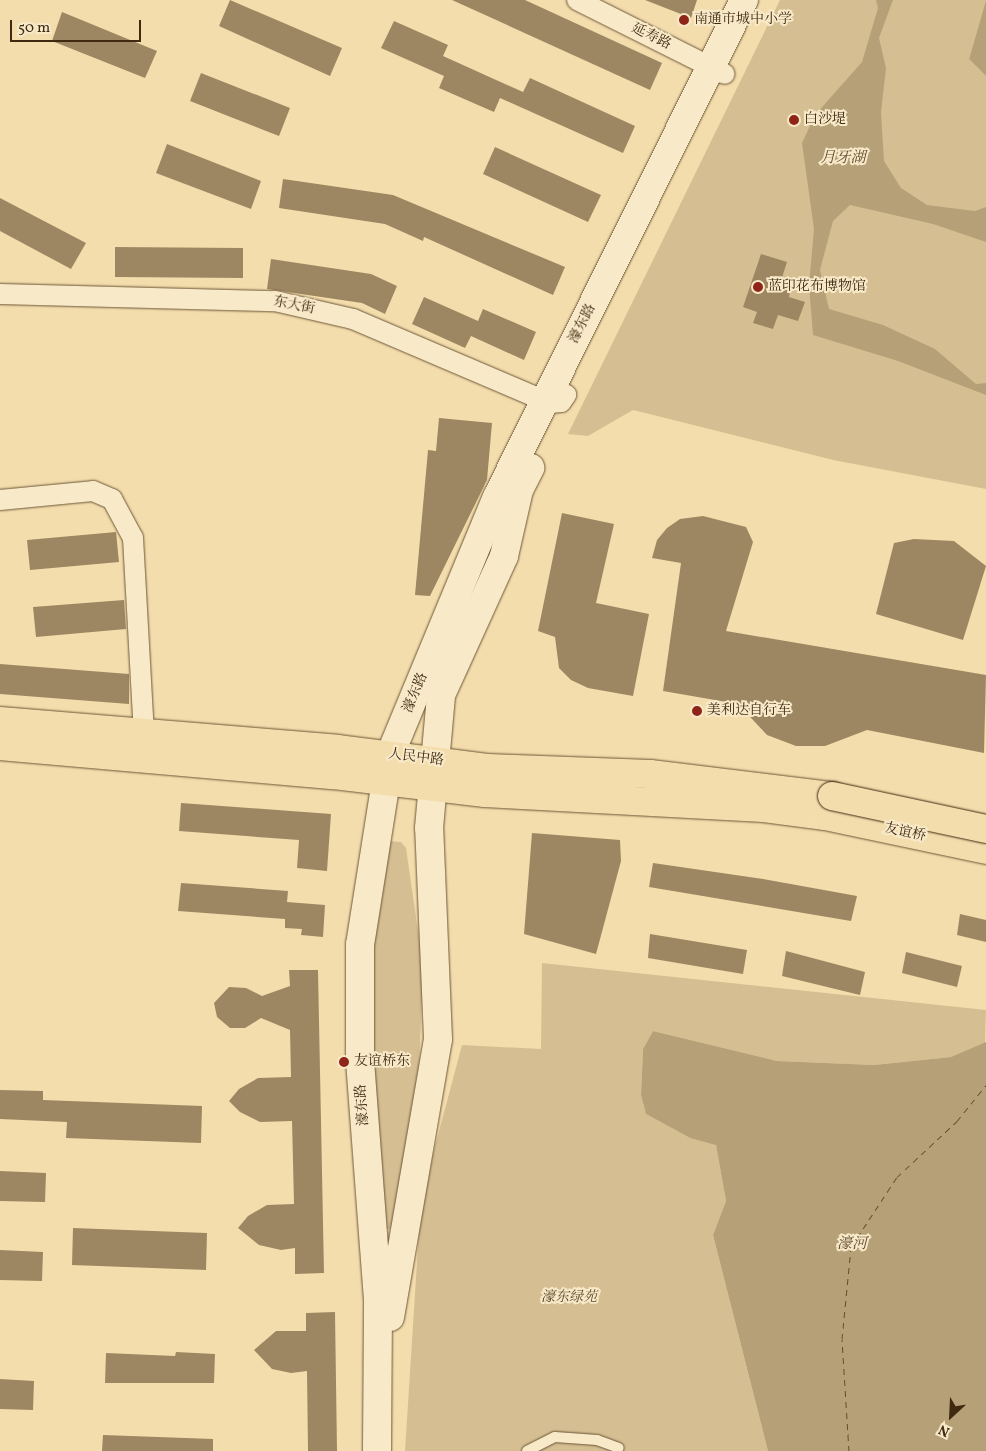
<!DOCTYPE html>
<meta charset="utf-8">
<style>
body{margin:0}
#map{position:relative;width:986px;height:1451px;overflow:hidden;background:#f4ddac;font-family:Vollkorn,"Noto Serif SC",serif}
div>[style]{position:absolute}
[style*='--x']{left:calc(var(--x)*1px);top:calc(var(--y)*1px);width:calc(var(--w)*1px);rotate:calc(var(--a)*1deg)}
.green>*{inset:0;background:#d5bf92}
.water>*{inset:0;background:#b6a077}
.ferry>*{height:1px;margin-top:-0.5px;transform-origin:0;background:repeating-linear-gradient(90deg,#634d30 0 6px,transparent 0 11px)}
.building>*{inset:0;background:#9d8762}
.roads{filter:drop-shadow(0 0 1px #6c5738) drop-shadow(0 0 1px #6c5738)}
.lane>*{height:10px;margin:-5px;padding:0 5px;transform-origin:5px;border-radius:5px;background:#f8e9c9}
.street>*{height:20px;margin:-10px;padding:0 10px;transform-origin:10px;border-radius:10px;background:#f8e9c9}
.secondary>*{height:28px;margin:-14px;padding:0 14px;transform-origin:14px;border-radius:14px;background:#f8e9c9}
.primary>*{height:28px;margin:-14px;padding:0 14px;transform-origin:14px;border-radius:14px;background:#f4ddac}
.bridges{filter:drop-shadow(0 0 1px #3f2a11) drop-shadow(0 0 1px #3f2a11)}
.primary-bridge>*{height:28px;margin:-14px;padding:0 14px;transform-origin:14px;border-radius:14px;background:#f4ddac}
.dots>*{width:14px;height:14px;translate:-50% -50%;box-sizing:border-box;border:2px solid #f8e9c9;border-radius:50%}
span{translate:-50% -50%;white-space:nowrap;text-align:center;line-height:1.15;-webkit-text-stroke:4px #f8e9c9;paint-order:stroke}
.poi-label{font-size:14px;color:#3f2a11}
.left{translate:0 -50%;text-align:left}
.street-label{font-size:14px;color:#3f2a11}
.park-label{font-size:14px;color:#5d482b;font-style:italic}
.water-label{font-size:15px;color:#634d30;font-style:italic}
.north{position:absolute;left:926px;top:1391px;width:50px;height:50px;-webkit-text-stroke:4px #f8e9c9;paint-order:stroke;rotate:205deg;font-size:14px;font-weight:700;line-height:20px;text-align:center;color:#3f2a11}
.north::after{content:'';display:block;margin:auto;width:18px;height:22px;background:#3f2a11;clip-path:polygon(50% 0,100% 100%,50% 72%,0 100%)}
.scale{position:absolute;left:10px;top:20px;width:131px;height:22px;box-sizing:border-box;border:2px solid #3f2a11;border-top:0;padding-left:6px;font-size:15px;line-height:18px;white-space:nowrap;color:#3f2a11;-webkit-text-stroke:4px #f8e9c9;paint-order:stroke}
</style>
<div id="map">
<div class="green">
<i style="clip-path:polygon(780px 0,986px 0,969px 59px,986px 76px,986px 489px,833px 460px,633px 410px,588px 436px,568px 434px)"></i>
<i style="clip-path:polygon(389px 841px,401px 842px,406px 848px,423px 965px,417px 1122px,391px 1229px,386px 1229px,375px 1160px,370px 958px)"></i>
<i style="clip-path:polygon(542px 963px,986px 1010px,985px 1043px,952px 1057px,874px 1065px,777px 1061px,653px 1031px,643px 1049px,641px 1095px,646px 1114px,690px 1138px,716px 1144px,726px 1201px,713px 1235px,768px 1451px,405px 1451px,421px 1199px,462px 1045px,541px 1049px)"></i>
</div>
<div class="water">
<i style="clip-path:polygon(876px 0,893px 0,879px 38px,886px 68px,881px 112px,884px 161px,901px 188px,927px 205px,975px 211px,986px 207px,986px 242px,933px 224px,850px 205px,833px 221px,820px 270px,829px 309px,883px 325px,935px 349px,976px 384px,986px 383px,986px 395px,898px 361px,813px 335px,809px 285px,814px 229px,802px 143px,815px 115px,862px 62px,878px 8px)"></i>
<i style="clip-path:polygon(986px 0,986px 76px,969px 59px)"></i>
<i style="clip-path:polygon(653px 1031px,777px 1061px,874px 1065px,951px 1057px,986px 1042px,986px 1451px,768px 1451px,713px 1235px,726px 1201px,716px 1145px,690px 1138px,646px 1114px,641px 1095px,643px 1049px)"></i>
</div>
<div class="ferry">
<i style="--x:849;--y:1451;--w:112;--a:-93.6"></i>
<i style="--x:842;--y:1339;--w:92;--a:-84.4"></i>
<i style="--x:851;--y:1247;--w:84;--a:-56.7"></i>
<i style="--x:897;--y:1177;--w:82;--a:-43"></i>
<i style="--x:957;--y:1121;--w:46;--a:-51.1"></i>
</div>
<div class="building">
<i style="clip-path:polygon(230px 0,342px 48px,330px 76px,219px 26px)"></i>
<i style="clip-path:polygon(452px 0,525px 0,662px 63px,650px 90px)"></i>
<i style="clip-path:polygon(645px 0,697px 0,691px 18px)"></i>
<i style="clip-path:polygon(62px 12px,157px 51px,145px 78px,52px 41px)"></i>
<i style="clip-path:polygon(394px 21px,448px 45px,443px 56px,523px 92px,530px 78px,635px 126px,623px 153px,500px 98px,494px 112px,439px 88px,444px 76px,381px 48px)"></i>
<i style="clip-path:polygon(201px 73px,290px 108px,279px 136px,190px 101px)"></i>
<i style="clip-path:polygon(167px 144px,261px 181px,251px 209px,156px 173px)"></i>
<i style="clip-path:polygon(495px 147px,601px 195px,588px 222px,483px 174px)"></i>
<i style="clip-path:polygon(283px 179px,393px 195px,565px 267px,553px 295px,424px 237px,423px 241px,385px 224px,279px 208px)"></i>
<i style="clip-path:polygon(0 198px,86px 243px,71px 269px,0 231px)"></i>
<i style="clip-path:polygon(115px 247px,243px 248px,243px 278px,115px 277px)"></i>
<i style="clip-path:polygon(761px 254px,787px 262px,779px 287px,790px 291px,789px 297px,805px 302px,798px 321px,778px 315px,773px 329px,753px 323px,757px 312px,743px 307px)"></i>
<i style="clip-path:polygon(271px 259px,371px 274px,397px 286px,385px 314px,362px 303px,267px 289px)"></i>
<i style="clip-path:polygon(424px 297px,478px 321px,483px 309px,536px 332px,524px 360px,471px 336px,465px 348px,412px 324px)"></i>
<i style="clip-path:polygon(439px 418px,492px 423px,487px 480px,430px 596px,415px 595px,428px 450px,436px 451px)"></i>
<i style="clip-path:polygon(562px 513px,614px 524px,596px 603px,649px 614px,633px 696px,588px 688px,571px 680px,559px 668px,555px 637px,538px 631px)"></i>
<i style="clip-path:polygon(703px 516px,746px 527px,753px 542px,726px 631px,986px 675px,984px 753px,867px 730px,825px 746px,796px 746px,767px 735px,738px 704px,663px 691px,681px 563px,652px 558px,657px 540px,667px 528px,680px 519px)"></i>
<i style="clip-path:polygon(116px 532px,119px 562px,30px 570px,27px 540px)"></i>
<i style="clip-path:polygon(914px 539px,954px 541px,986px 566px,963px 640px,876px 614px,894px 543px)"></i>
<i style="clip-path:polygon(124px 600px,126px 629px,36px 637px,33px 607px)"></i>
<i style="clip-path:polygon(0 664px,129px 674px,129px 704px,0 694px)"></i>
<i style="clip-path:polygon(181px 803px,331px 814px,327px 871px,297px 868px,299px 840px,179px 831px)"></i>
<i style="clip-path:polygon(532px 833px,620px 840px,621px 861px,596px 954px,524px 934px)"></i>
<i style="clip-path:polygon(653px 863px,763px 879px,857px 896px,851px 921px,649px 887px)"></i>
<i style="clip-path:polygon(181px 883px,288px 891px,287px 902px,325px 905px,323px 937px,301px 935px,302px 929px,285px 928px,285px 919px,178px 911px)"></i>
<i style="clip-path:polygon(960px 914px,986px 920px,986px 942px,957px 935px)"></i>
<i style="clip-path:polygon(650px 934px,747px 950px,743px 974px,648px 958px)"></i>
<i style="clip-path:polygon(786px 951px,865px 972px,860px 995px,782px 976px)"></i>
<i style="clip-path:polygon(906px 952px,962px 966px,957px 987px,902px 973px)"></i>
<i style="clip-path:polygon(289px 970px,318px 970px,324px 1273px,295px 1274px,295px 1248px,281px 1250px,259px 1245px,238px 1228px,248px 1216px,267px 1205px,294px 1204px,292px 1121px,260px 1122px,240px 1112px,229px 1101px,239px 1089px,258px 1078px,291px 1077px,290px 1030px,261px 1018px,245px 1028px,230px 1028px,217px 1017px,214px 1003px,229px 987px,246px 988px,262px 996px,290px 986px)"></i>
<i style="clip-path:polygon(0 1090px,43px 1091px,43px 1100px,202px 1106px,201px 1143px,66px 1138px,67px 1122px,0 1119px)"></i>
<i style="clip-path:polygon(0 1171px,46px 1173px,45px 1202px,0 1201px)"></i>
<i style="clip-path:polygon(73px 1228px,207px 1233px,206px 1270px,72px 1265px)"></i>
<i style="clip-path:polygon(0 1250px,43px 1252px,42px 1281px,0 1280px)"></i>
<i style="clip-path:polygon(335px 1312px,337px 1451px,308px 1451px,307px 1371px,291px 1373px,272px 1369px,254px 1350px,276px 1331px,306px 1331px,306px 1313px)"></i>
<i style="clip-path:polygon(176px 1352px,215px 1354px,214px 1383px,105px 1383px,106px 1353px,175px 1356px)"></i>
<i style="clip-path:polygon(0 1379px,34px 1381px,33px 1410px,0 1409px)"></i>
<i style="clip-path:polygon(103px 1435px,213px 1439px,213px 1451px,102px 1451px)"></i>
</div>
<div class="roads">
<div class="lane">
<i style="--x:527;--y:1451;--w:31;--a:-27"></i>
<i style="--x:555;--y:1437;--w:42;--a:4.1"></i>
<i style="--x:597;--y:1440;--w:23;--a:20"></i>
</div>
<div class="street">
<i style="--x:577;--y:0;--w:165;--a:26.6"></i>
<i style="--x:0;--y:294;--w:275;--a:1.5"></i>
<i style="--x:275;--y:301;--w:80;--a:13"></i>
<i style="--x:353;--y:319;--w:214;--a:23.1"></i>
<i style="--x:550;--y:403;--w:11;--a:-5"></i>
<i style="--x:561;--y:402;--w:9;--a:-54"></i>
<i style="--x:0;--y:500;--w:93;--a:-5.5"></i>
<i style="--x:93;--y:491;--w:21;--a:23"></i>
<i style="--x:112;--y:499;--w:44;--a:61.7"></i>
<i style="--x:133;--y:538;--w:196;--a:86.8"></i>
</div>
<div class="secondary">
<i style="--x:390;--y:1317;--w:282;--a:-80.2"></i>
<i style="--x:438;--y:1039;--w:211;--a:-92.4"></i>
<i style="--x:429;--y:828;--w:134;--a:-84.8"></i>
<i style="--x:441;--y:695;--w:153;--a:-65.6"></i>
<i style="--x:504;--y:556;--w:68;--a:-77.2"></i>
<i style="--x:519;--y:490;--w:25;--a:-63"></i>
<i style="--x:377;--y:1451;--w:151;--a:-89.6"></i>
<i style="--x:378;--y:1300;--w:240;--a:-94.3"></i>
<i style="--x:360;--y:1061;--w:116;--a:-90"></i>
<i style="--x:360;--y:945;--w:192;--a:-81"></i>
<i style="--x:390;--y:755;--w:279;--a:-67.5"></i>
<i style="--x:497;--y:497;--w:555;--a:-63.57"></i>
</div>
<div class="primary">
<i style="--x:0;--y:721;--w:338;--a:4.7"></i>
<i style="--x:337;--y:749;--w:151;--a:7.2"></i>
<i style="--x:487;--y:768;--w:163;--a:2.1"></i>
<i style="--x:650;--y:774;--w:183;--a:6.9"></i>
<i style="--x:0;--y:746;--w:335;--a:5"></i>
<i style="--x:334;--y:775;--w:152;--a:6.8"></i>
<i style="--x:485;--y:793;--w:279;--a:3.1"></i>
<i style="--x:764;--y:808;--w:62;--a:7.5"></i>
<i style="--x:825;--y:816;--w:165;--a:11.9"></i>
</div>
</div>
<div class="bridges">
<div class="primary-bridge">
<i style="--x:832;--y:796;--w:157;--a:12.1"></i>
</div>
</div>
<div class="dots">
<i style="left:684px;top:20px;background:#8f2418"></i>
<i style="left:794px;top:120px;background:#8f2418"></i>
<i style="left:758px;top:287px;background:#8f2418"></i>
<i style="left:697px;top:711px;background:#8f2418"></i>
<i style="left:344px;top:1062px;background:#8f2418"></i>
</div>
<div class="poi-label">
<span class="left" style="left:694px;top:20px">南通市城中小学</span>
<span class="left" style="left:804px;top:120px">白沙堤</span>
<span class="left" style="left:768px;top:287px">蓝印花布博物馆</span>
<span class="left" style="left:707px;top:711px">美利达自行车</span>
<span class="left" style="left:354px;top:1062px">友谊桥东</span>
</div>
<div class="street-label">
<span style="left:651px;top:37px;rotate:26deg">延寿路</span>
<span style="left:294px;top:306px;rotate:11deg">东大街</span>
<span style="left:583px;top:324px;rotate:-63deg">濠东路</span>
<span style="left:416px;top:693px;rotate:-67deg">濠东路</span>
<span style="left:416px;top:758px;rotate:7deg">人民中路</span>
<span style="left:905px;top:833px;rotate:12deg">友谊桥</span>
<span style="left:363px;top:1105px;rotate:-94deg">濠东路</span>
</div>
<div class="park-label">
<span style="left:569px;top:1298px">濠东绿苑</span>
</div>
<div class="water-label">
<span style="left:843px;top:159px">月牙湖</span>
<span style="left:852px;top:1245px">濠河</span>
</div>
<div class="north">N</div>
<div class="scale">50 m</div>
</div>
